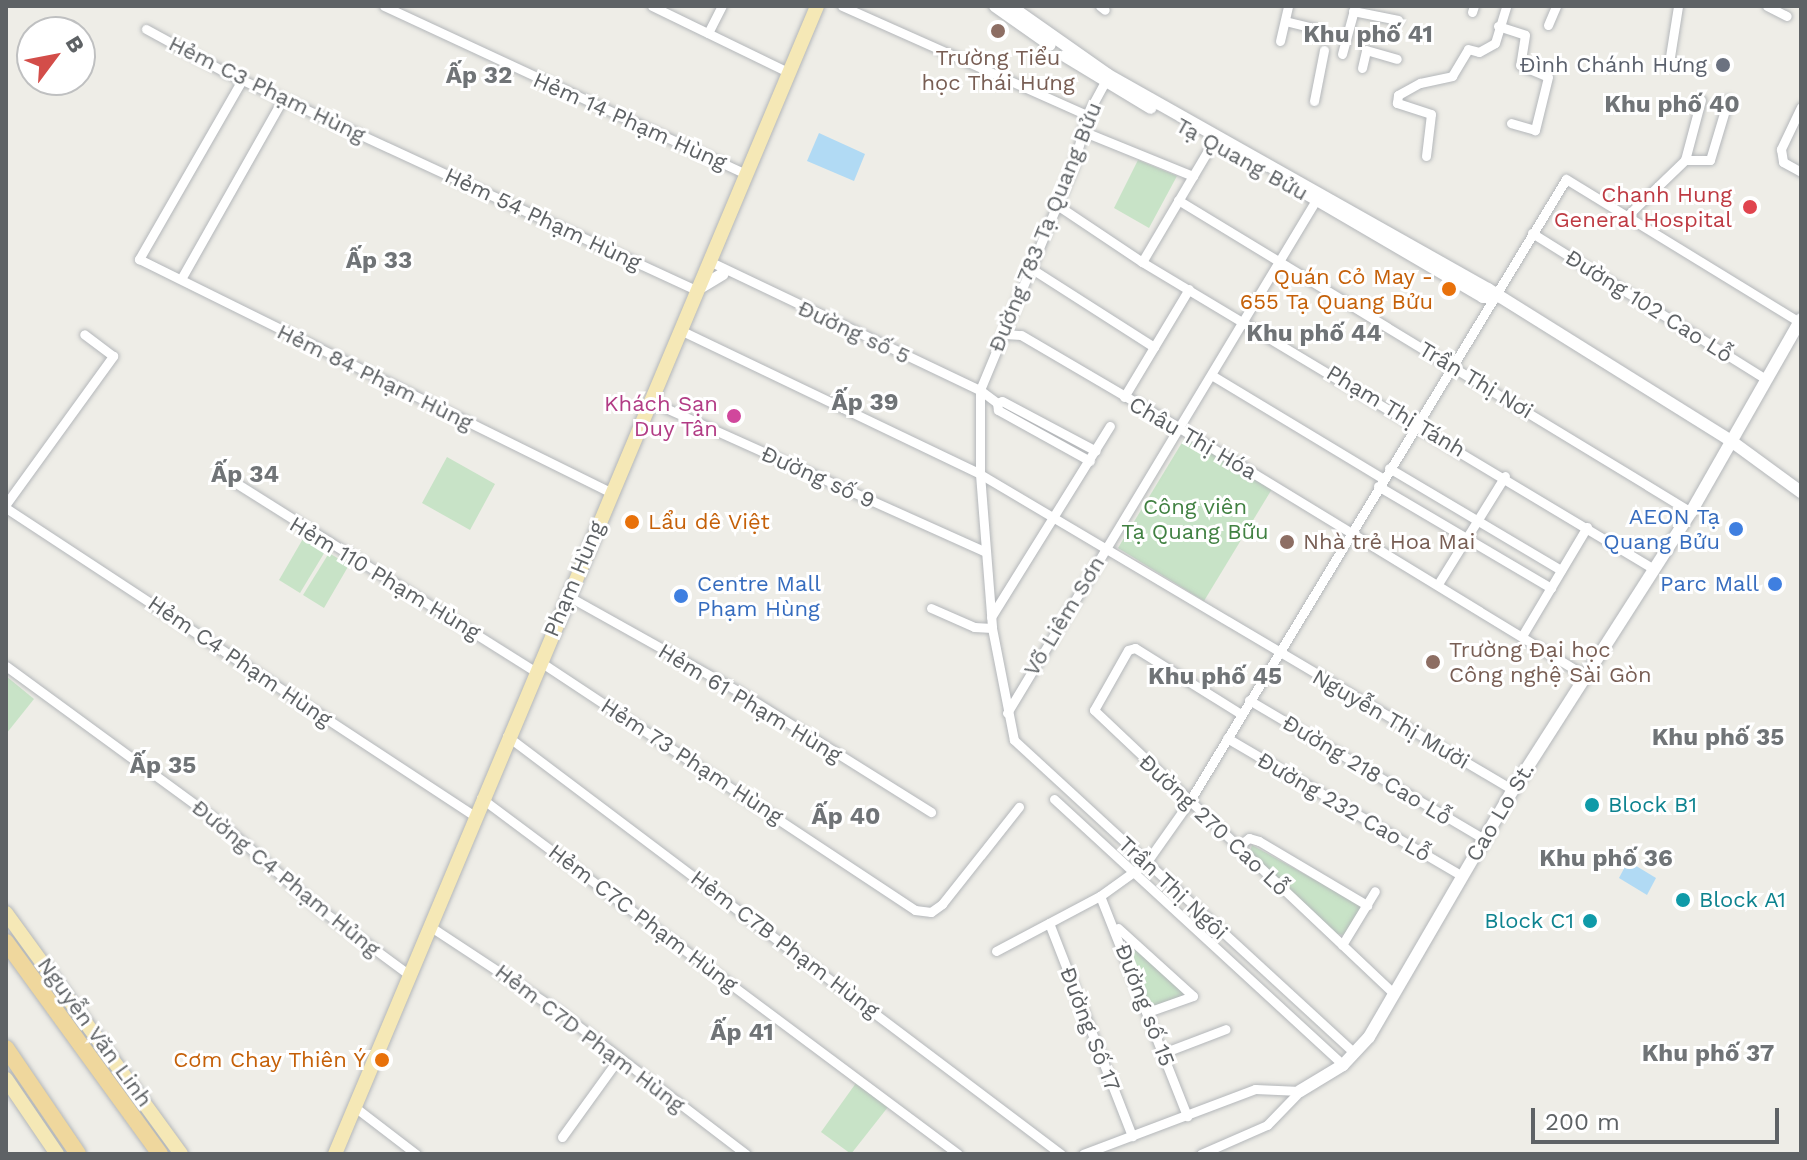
<!DOCTYPE html>
<meta charset="utf-8">
<style>
body{margin:0}
#map{position:relative;width:1807px;height:1160px;overflow:hidden;background:#eeede7;font-family:"Work Sans",sans-serif}
div>[style]{position:absolute}
[style*='--x']{left:calc(var(--x)*1px);top:calc(var(--y)*1px);width:calc(var(--w)*1px);rotate:calc(var(--a)*1deg)}
.green>*{inset:0;background:#c8e3c7}
.water>*{inset:0;background:#b1daf4}
.roads{filter:drop-shadow(0 0 2px #b4b7ba) drop-shadow(0 0 2px #b4b7ba)}
.street>*{height:9px;margin:-4.5px;padding:0 4.5px;transform-origin:4.5px;border-radius:4.5px;background:#fff}
.secondary>*{height:12px;margin:-6px;padding:0 6px;transform-origin:6px;border-radius:6px;background:#fff}
.primary>*{height:14px;margin:-7px;padding:0 7px;transform-origin:7px;border-radius:7px;background:#f5e8b6}
.highway>*{height:16px;margin:-8px;padding:0 8px;transform-origin:8px;border-radius:8px;background:#efd79d}
.dots>*{width:22px;height:22px;translate:-50% -50%;box-sizing:border-box;border:4px solid #fff;border-radius:50%}
span{translate:-50% -50%;white-space:nowrap;text-align:center;line-height:1.15;-webkit-text-stroke:6px #fff;paint-order:stroke}
.education-label{font-size:22px;color:#785e54}
.left{translate:0 -50%;text-align:left}
.worship-label{font-size:22px;color:#5b616d}
.right{translate:-100% -50%;text-align:right}
.street-label{font-size:22px;color:#5e6265}
.health-label{font-size:22px;color:#be3a42}
.food-label{font-size:22px;color:#c56008}
.hotel-label{font-size:22px;color:#b23c85}
.park-label{font-size:22px;color:#418142}
.shop-label{font-size:22px;color:#366cbe}
.culture-label{font-size:22px;color:#0d838f}
.neighbourhood-label{font-size:24px;color:#707477;font-weight:700}
.frame{position:absolute;inset:0;border:8px solid #5e6265;pointer-events:none}
.north{position:absolute;left:16px;top:16px;width:80px;height:80px;box-sizing:border-box;background:#fff;border:2px solid #bfc0c1;border-radius:50%;rotate:58deg;font-size:22px;font-weight:700;line-height:32px;text-align:center;color:#5e6265}
.north::after{content:'';display:block;margin:auto;width:28px;height:36px;background:#d34d49;clip-path:polygon(50% 0,100% 100%,50% 72%,0 100%)}
.scale{position:absolute;left:1531px;top:1108px;width:248px;height:36px;box-sizing:border-box;border:4px solid #5e6265;border-top:0;padding-left:10px;font-size:24px;line-height:28px;white-space:nowrap;color:#5e6265;-webkit-text-stroke:6px #fff;paint-order:stroke}
</style>
<div id="map">
<div class="green">
<i style="clip-path:polygon(1138px 160px,1177px 176px,1149px 228px,1114px 208px)"></i>
<i style="clip-path:polygon(1186px 436px,1272px 489px,1204px 601px,1118px 548px)"></i>
<i style="clip-path:polygon(447px 457px,495px 484px,470px 530px,422px 503px)"></i>
<i style="clip-path:polygon(304px 537px,326px 550px,300px 593px,279px 580px)"></i>
<i style="clip-path:polygon(329px 553px,349px 565px,324px 608px,303px 595px)"></i>
<i style="clip-path:polygon(6px 676px,34px 699px,6px 734px)"></i>
<i style="clip-path:polygon(1252px 845px,1362px 906px,1345px 935px,1336px 934px,1250px 852px)"></i>
<i style="clip-path:polygon(1126px 937px,1190px 995px,1150px 1008px)"></i>
<i style="clip-path:polygon(856px 1083px,888px 1107px,851px 1154px,821px 1132px)"></i>
</div>
<div class="water">
<i style="clip-path:polygon(819px 133px,865px 154px,854px 181px,807px 161px)"></i>
<i style="clip-path:polygon(1628px 861px,1656px 878px,1647px 895px,1619px 878px)"></i>
</div>
<div class="roads">
<div class="street">
<i style="--x:384;--y:6;--w:399;--a:24.9"></i>
<i style="--x:652;--y:6;--w:151;--a:25.9"></i>
<i style="--x:842;--y:6;--w:268;--a:24"></i>
<i style="--x:1100;--y:6;--w:6;--a:39"></i>
<i style="--x:1767;--y:6;--w:22;--a:27"></i>
<i style="--x:1353;--y:11;--w:46;--a:11.3"></i>
<i style="--x:1472;--y:12;--w:6;--a:-72"></i>
<i style="--x:1285;--y:21;--w:33;--a:14"></i>
<i style="--x:1548;--y:25;--w:21;--a:-67"></i>
<i style="--x:1498;--y:26;--w:28;--a:18"></i>
<i style="--x:1525;--y:35;--w:30;--a:99"></i>
<i style="--x:1520;--y:65;--w:30;--a:23"></i>
<i style="--x:1548;--y:77;--w:55;--a:103.8"></i>
<i style="--x:1535;--y:130;--w:25;--a:-164"></i>
<i style="--x:146;--y:29;--w:90;--a:28.6"></i>
<i style="--x:225;--y:72;--w:519;--a:24.84"></i>
<i style="--x:708;--y:33;--w:30;--a:-63"></i>
<i style="--x:1280;--y:41;--w:36;--a:-77"></i>
<i style="--x:1342;--y:54;--w:50;--a:-74.8"></i>
<i style="--x:1669;--y:63;--w:58;--a:-81"></i>
<i style="--x:1362;--y:68;--w:18;--a:-77"></i>
<i style="--x:1366;--y:50;--w:32;--a:16"></i>
<i style="--x:1107;--y:78;--w:42;--a:118.4"></i>
<i style="--x:1087;--y:115;--w:51;--a:104.9"></i>
<i style="--x:1074;--y:164;--w:245;--a:112.6"></i>
<i style="--x:980;--y:390;--w:84;--a:90"></i>
<i style="--x:980;--y:474;--w:154;--a:85.5"></i>
<i style="--x:992;--y:628;--w:114;--a:78.9"></i>
<i style="--x:1014;--y:740;--w:462;--a:42.6"></i>
<i style="--x:242;--y:80;--w:207;--a:119.9"></i>
<i style="--x:139;--y:259;--w:528;--a:26.32"></i>
<i style="--x:1314;--y:101;--w:52;--a:-78.9"></i>
<i style="--x:1801;--y:107;--w:47;--a:115.5"></i>
<i style="--x:1781;--y:149;--w:13;--a:81"></i>
<i style="--x:1783;--y:162;--w:21;--a:29"></i>
<i style="--x:1082;--y:131;--w:120;--a:22.1"></i>
<i style="--x:1426;--y:156;--w:42;--a:-83.2"></i>
<i style="--x:1431;--y:114;--w:36;--a:-162"></i>
<i style="--x:1397;--y:103;--w:8;--a:-83"></i>
<i style="--x:1398;--y:95;--w:25;--a:-29"></i>
<i style="--x:1420;--y:83;--w:33;--a:-12"></i>
<i style="--x:1452;--y:76;--w:31;--a:-59"></i>
<i style="--x:1468;--y:49;--w:11;--a:15"></i>
<i style="--x:1479;--y:52;--w:18;--a:-29"></i>
<i style="--x:1495;--y:43;--w:39;--a:-73"></i>
<i style="--x:1685;--y:160;--w:62;--a:-75.1"></i>
<i style="--x:1178;--y:200;--w:600;--a:31.31"></i>
<i style="--x:1057;--y:205;--w:102;--a:33.8"></i>
<i style="--x:1142;--y:262;--w:595;--a:30.96"></i>
<i style="--x:1627;--y:216;--w:81;--a:-44"></i>
<i style="--x:1685;--y:160;--w:25;--a:0"></i>
<i style="--x:1710;--y:160;--w:63;--a:-73.3"></i>
<i style="--x:1532;--y:233;--w:276;--a:32"></i>
<i style="--x:709;--y:261;--w:300;--a:25.5"></i>
<i style="--x:980;--y:390;--w:21;--a:37"></i>
<i style="--x:997;--y:403;--w:7;--a:82"></i>
<i style="--x:998;--y:410;--w:105;--a:29"></i>
<i style="--x:1142;--y:262;--w:147;--a:-59.4"></i>
<i style="--x:1032;--y:269;--w:145;--a:32.6"></i>
<i style="--x:181;--y:279;--w:207;--a:-60.5"></i>
<i style="--x:680;--y:330;--w:333;--a:25.6"></i>
<i style="--x:980;--y:474;--w:620;--a:30.66"></i>
<i style="--x:1005;--y:334;--w:16;--a:4"></i>
<i style="--x:1021;--y:335;--w:186;--a:30.4"></i>
<i style="--x:1181;--y:429;--w:472;--a:31.4"></i>
<i style="--x:1213;--y:376;--w:197;--a:31.1"></i>
<i style="--x:1124;--y:397;--w:126;--a:-59"></i>
<i style="--x:650;--y:401;--w:368;--a:24.2"></i>
<i style="--x:997;--y:403;--w:5;--a:-22"></i>
<i style="--x:1002;--y:401;--w:106;--a:28"></i>
<i style="--x:1389;--y:468;--w:200;--a:30.7"></i>
<i style="--x:236;--y:483;--w:353;--a:32.2"></i>
<i style="--x:1378;--y:486;--w:201;--a:30.5"></i>
<i style="--x:6;--y:504;--w:183;--a:-54.1"></i>
<i style="--x:113;--y:356;--w:36;--a:-143"></i>
<i style="--x:6;--y:508;--w:559;--a:33.32"></i>
<i style="--x:1438;--y:584;--w:127;--a:-58.2"></i>
<i style="--x:568;--y:596;--w:195;--a:29.2"></i>
<i style="--x:738;--y:691;--w:228;--a:32.1"></i>
<i style="--x:931;--y:608;--w:47;--a:23.8"></i>
<i style="--x:974;--y:627;--w:18;--a:3"></i>
<i style="--x:991;--y:617;--w:225;--a:-58.1"></i>
<i style="--x:1522;--y:636;--w:127;--a:-59.2"></i>
<i style="--x:539;--y:661;--w:451;--a:33.5"></i>
<i style="--x:915;--y:910;--w:16;--a:7"></i>
<i style="--x:931;--y:912;--w:14;--a:-36"></i>
<i style="--x:942;--y:904;--w:124;--a:-51.6"></i>
<i style="--x:6;--y:666;--w:269;--a:36.2"></i>
<i style="--x:223;--y:825;--w:128;--a:40.9"></i>
<i style="--x:320;--y:909;--w:113;--a:36.4"></i>
<i style="--x:1249;--y:700;--w:273;--a:30.6"></i>
<i style="--x:1007;--y:713;--w:605;--a:-58.94"></i>
<i style="--x:1241;--y:714;--w:125;--a:-148.1"></i>
<i style="--x:1135;--y:648;--w:7;--a:164"></i>
<i style="--x:1128;--y:650;--w:69;--a:119.5"></i>
<i style="--x:1094;--y:710;--w:410;--a:43.4"></i>
<i style="--x:507;--y:736;--w:694;--a:37.04"></i>
<i style="--x:1227;--y:738;--w:273;--a:30.4"></i>
<i style="--x:481;--y:798;--w:595;--a:36.74"></i>
<i style="--x:1054;--y:799;--w:393;--a:42.6"></i>
<i style="--x:1237;--y:847;--w:15;--a:-37"></i>
<i style="--x:1249;--y:838;--w:10;--a:17"></i>
<i style="--x:1259;--y:841;--w:126;--a:30.7"></i>
<i style="--x:1100;--y:896;--w:237;--a:68.4"></i>
<i style="--x:1049;--y:923;--w:229;--a:68.7"></i>
<i style="--x:431;--y:927;--w:154;--a:33.4"></i>
<i style="--x:560;--y:1012;--w:234;--a:37.4"></i>
<i style="--x:1118;--y:928;--w:101;--a:42.2"></i>
<i style="--x:1193;--y:996;--w:48;--a:160.4"></i>
<i style="--x:1342;--y:945;--w:63;--a:-58.6"></i>
<i style="--x:996;--y:951;--w:118;--a:-27.9"></i>
<i style="--x:1100;--y:896;--w:57;--a:-35.7"></i>
<i style="--x:1146;--y:863;--w:75;--a:-54.8"></i>
<i style="--x:1189;--y:802;--w:728;--a:-58.82"></i>
<i style="--x:1566;--y:179;--w:273;--a:31.5"></i>
<i style="--x:1163;--y:1053;--w:67;--a:-20.9"></i>
<i style="--x:356;--y:1108;--w:76;--a:37.5"></i>
<i style="--x:562;--y:1137;--w:97;--a:-54.2"></i>
<i style="--x:1083;--y:1154;--w:184;--a:-20.7"></i>
<i style="--x:1255;--y:1089;--w:45;--a:2.5"></i>
<i style="--x:1300;--y:1091;--w:47;--a:134.1"></i>
<i style="--x:1267;--y:1125;--w:72;--a:156.3"></i>
</div>
<div class="secondary">
<i style="--x:995;--y:6;--w:67;--a:35.3"></i>
<i style="--x:1010;--y:6;--w:120;--a:35.1"></i>
<i style="--x:1108;--y:75;--w:436;--a:29.4"></i>
<i style="--x:1488;--y:289;--w:287;--a:32"></i>
<i style="--x:1731;--y:441;--w:87;--a:36.1"></i>
<i style="--x:1065;--y:56;--w:100;--a:31.2"></i>
<i style="--x:1283;--y:180;--w:232;--a:30.3"></i>
<i style="--x:1483;--y:297;--w:13;--a:0"></i>
<i style="--x:696;--y:290;--w:31;--a:-31"></i>
<i style="--x:1300;--y:1091;--w:50;--a:-31.2"></i>
<i style="--x:1343;--y:1065;--w:38;--a:-47"></i>
<i style="--x:1369;--y:1037;--w:286;--a:-59.8"></i>
<i style="--x:1513;--y:790;--w:330;--a:-57.4"></i>
<i style="--x:1691;--y:512;--w:222;--a:-60.3"></i>
</div>
<div class="primary">
<i style="--x:6;--y:913;--w:298;--a:54"></i>
<i style="--x:6;--y:1079;--w:91;--a:55.8"></i>
<i style="--x:335;--y:1154;--w:1245;--a:-67.22"></i>
</div>
<div class="highway">
<i style="--x:6;--y:942;--w:262;--a:54"></i>
<i style="--x:6;--y:1048;--w:128;--a:55.8"></i>
</div>
</div>
<div class="dots">
<i style="left:998px;top:31px;background:#8d6e63"></i>
<i style="left:1723px;top:65px;background:#6b7280"></i>
<i style="left:1750px;top:207px;background:#e0444e"></i>
<i style="left:1449px;top:289px;background:#e8710a"></i>
<i style="left:734px;top:416px;background:#d1479c"></i>
<i style="left:632px;top:522px;background:#e8710a"></i>
<i style="left:1736px;top:529px;background:#3f7fe0"></i>
<i style="left:1287px;top:542px;background:#8d6e63"></i>
<i style="left:1775px;top:584px;background:#3f7fe0"></i>
<i style="left:681px;top:596px;background:#3f7fe0"></i>
<i style="left:1433px;top:662px;background:#8d6e63"></i>
<i style="left:1592px;top:805px;background:#0f9aa8"></i>
<i style="left:1683px;top:900px;background:#0f9aa8"></i>
<i style="left:1590px;top:921px;background:#0f9aa8"></i>
<i style="left:382px;top:1060px;background:#e8710a"></i>
</div>
<div class="education-label">
<span style="left:998px;top:70px">Trường Tiểu<br>học Thái Hưng</span>
<span class="left" style="left:1303px;top:542px">Nhà trẻ Hoa Mai</span>
<span class="left" style="left:1449px;top:662px">Trường Đại học<br>Công nghệ Sài Gòn</span>
</div>
<div class="worship-label">
<span class="right" style="left:1707px;top:65px">Đình Chánh Hưng</span>
</div>
<div class="street-label">
<span style="left:267px;top:89px;rotate:26deg">Hẻm C3 Phạm Hùng</span>
<span style="left:630px;top:121px;rotate:24deg">Hẻm 14 Phạm Hùng</span>
<span style="left:1242px;top:159px;rotate:29deg">Tạ Quang Bửu</span>
<span style="left:543px;top:219px;rotate:25deg">Hẻm 54 Phạm Hùng</span>
<span style="left:1045px;top:227px;rotate:-68deg">Đường 783 Tạ Quang Bửu</span>
<span style="left:1649px;top:306px;rotate:32deg">Đường 102 Cao Lỗ</span>
<span style="left:854px;top:332px;rotate:25deg">Đường số 5</span>
<span style="left:375px;top:377px;rotate:26deg">Hẻm 84 Phạm Hùng</span>
<span style="left:1476px;top:380px;rotate:31deg">Trần Thị Nơi</span>
<span style="left:1396px;top:411px;rotate:31deg">Phạm Thị Tánh</span>
<span style="left:1193px;top:438px;rotate:30deg">Châu Thị Hóa</span>
<span style="left:818px;top:477px;rotate:24deg">Đường số 9</span>
<span style="left:385px;top:578px;rotate:31deg">Hẻm 110 Phạm Hùng</span>
<span style="left:574px;top:579px;rotate:-67deg">Phạm Hùng</span>
<span style="left:1064px;top:616px;rotate:-59deg">Võ Liêm Sơn</span>
<span style="left:240px;top:661px;rotate:34deg">Hẻm C4 Phạm Hùng</span>
<span style="left:750px;top:703px;rotate:31deg">Hẻm 61 Phạm Hùng</span>
<span style="left:1391px;top:719px;rotate:30deg">Nguyễn Thị Mười</span>
<span style="left:692px;top:761px;rotate:33deg">Hẻm 73 Phạm Hùng</span>
<span style="left:1367px;top:770px;rotate:31deg">Đường 218 Cao Lỗ</span>
<span style="left:1344px;top:807px;rotate:30deg">Đường 232 Cao Lỗ</span>
<span style="left:1500px;top:812px;rotate:-59deg">Cao Lo St.</span>
<span style="left:1214px;top:825px;rotate:43deg">Đường 270 Cao Lỗ</span>
<span style="left:286px;top:878px;rotate:39deg">Đường C4 Phạm Hủng</span>
<span style="left:1173px;top:888px;rotate:43deg">Trần Thị Ngôi</span>
<span style="left:643px;top:918px;rotate:37deg">Hẻm C7C Phạm Hùng</span>
<span style="left:785px;top:944px;rotate:37deg">Hẻm C7B Phạm Hùng</span>
<span style="left:1145px;top:1005px;rotate:69deg">Đường số 15</span>
<span style="left:1090px;top:1029px;rotate:69deg">Đường Số 17</span>
<span style="left:95px;top:1032px;rotate:54deg">Nguyễn Văn Linh</span>
<span style="left:590px;top:1038px;rotate:37deg">Hẻm C7D Phạm Hùng</span>
</div>
<div class="health-label">
<span class="right" style="left:1732px;top:207px">Chanh Hung<br>General Hospital</span>
</div>
<div class="food-label">
<span class="right" style="left:1433px;top:289px">Quán Cỏ May -<br>655 Tạ Quang Bửu</span>
<span class="left" style="left:648px;top:522px">Lẩu dê Việt</span>
<span class="right" style="left:366px;top:1060px">Cơm Chay Thiên Ý</span>
</div>
<div class="hotel-label">
<span class="right" style="left:718px;top:416px">Khách Sạn<br>Duy Tân</span>
</div>
<div class="park-label">
<span style="left:1195px;top:519px">Công viên<br>Tạ Quang Bữu</span>
</div>
<div class="shop-label">
<span class="right" style="left:1720px;top:529px">AEON Tạ<br>Quang Bửu</span>
<span class="left" style="left:697px;top:596px">Centre Mall<br>Phạm Hùng</span>
<span class="right" style="left:1759px;top:584px">Parc Mall</span>
</div>
<div class="culture-label">
<span class="left" style="left:1608px;top:805px">Block B1</span>
<span class="left" style="left:1699px;top:900px">Block A1</span>
<span class="right" style="left:1574px;top:921px">Block C1</span>
</div>
<div class="neighbourhood-label">
<span style="left:1368px;top:35px">Khu phố 41</span>
<span style="left:479px;top:76px">Ấp 32</span>
<span style="left:1672px;top:105px">Khu phố 40</span>
<span style="left:379px;top:261px">Ấp 33</span>
<span style="left:1314px;top:334px">Khu phố 44</span>
<span style="left:865px;top:403px">Ấp 39</span>
<span style="left:245px;top:475px">Ấp 34</span>
<span style="left:1215px;top:677px">Khu phố 45</span>
<span style="left:1718px;top:738px">Khu phố 35</span>
<span style="left:163px;top:766px">Ấp 35</span>
<span style="left:846px;top:817px">Ấp 40</span>
<span style="left:1606px;top:859px">Khu phố 36</span>
<span style="left:742px;top:1033px">Ấp 41</span>
<span style="left:1708px;top:1054px">Khu phố 37</span>
</div>
<div class="frame"></div>
<div class="north">B</div>
<div class="scale">200 m</div>
</div>
